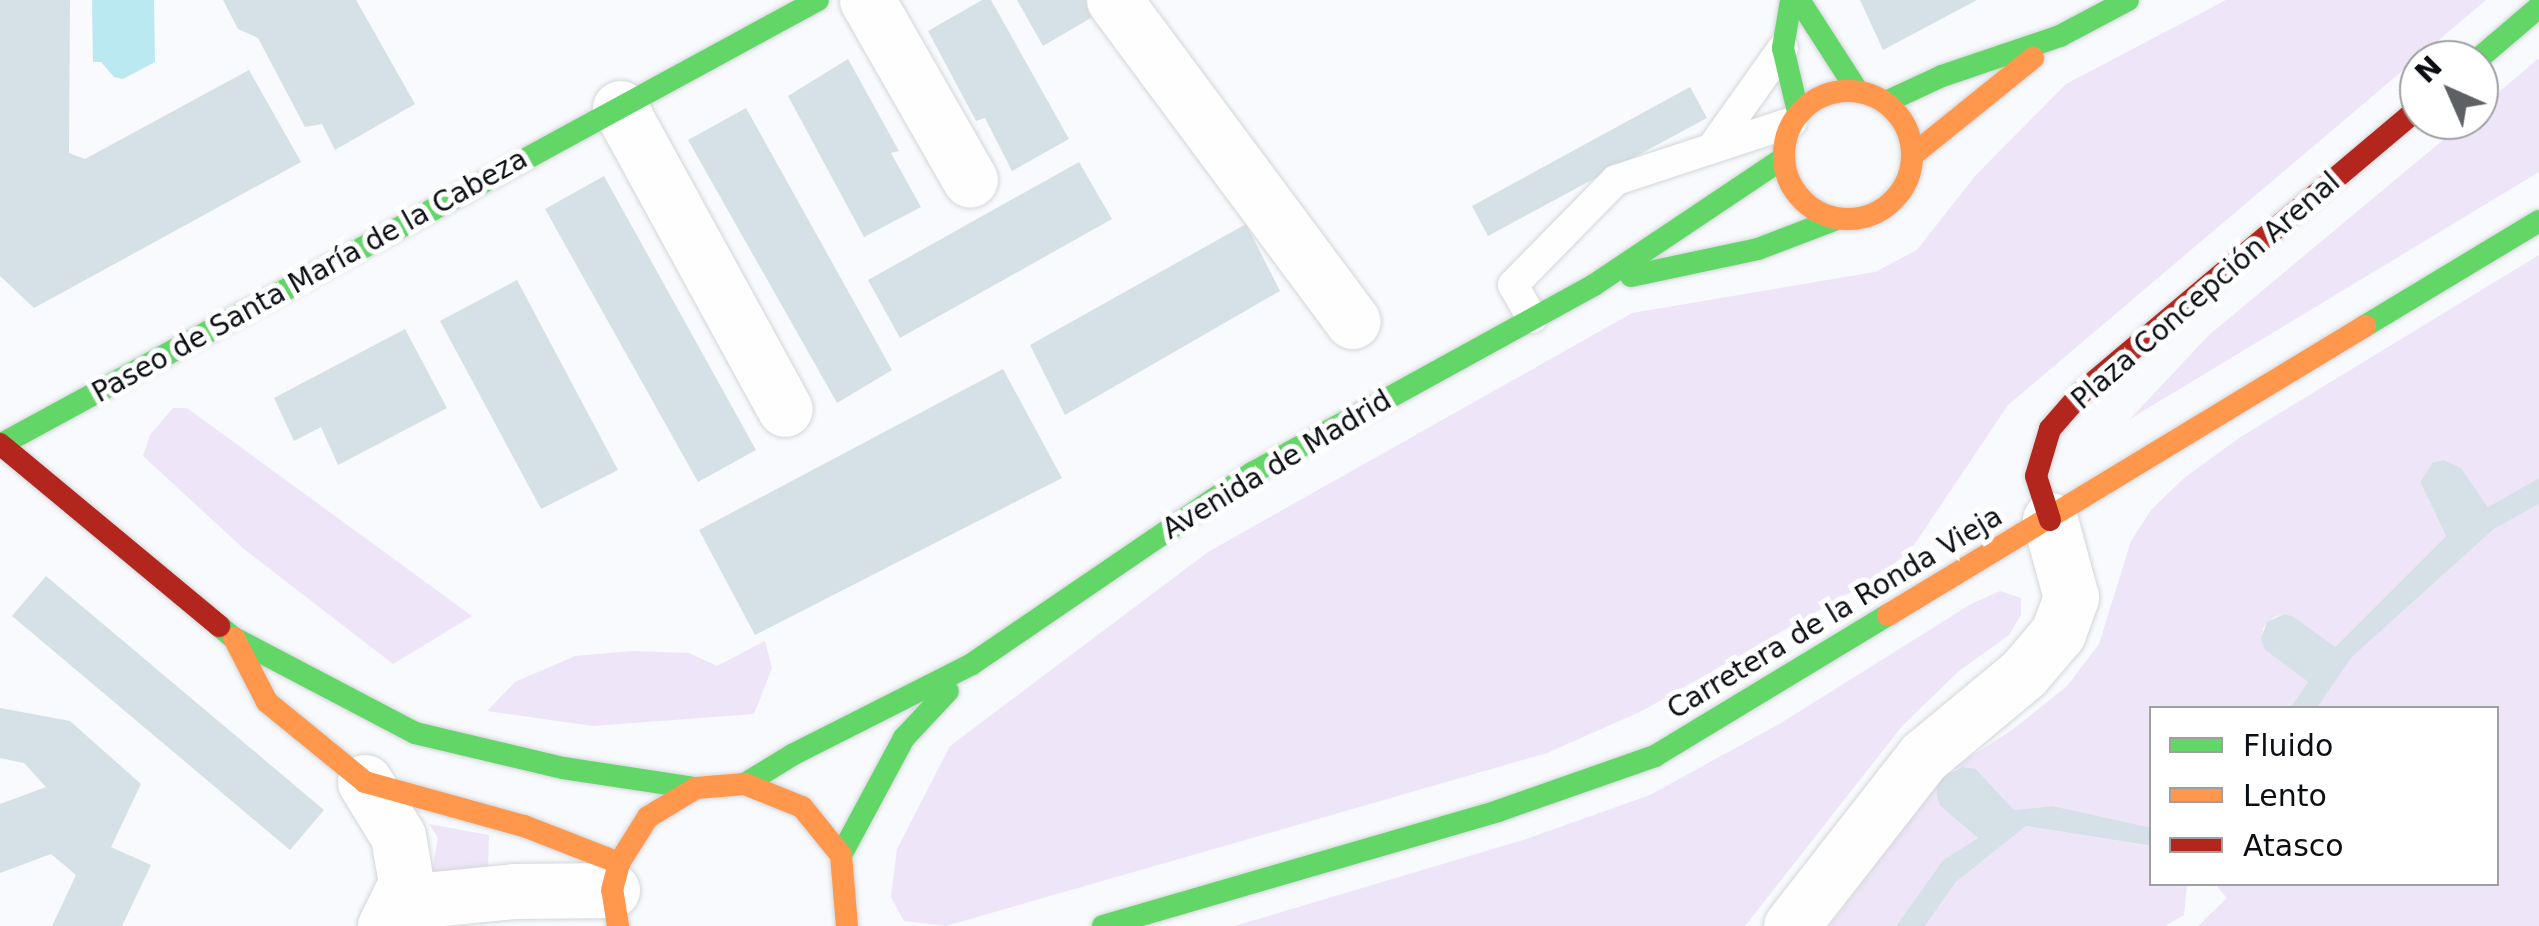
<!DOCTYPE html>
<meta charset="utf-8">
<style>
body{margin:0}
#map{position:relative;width:2539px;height:926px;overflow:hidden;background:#f8fafd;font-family:"DejaVu Sans",sans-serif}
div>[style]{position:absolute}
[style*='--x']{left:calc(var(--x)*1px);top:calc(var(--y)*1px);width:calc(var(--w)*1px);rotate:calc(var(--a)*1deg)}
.green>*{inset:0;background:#eee5f8}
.water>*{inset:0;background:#bbe9f1}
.building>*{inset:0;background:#d6e1e7}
.roads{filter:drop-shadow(0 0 2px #d3d6d9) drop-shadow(0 0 2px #d3d6d9)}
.lane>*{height:30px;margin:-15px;padding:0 15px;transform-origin:15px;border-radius:15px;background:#fefeff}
.street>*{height:55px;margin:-27.5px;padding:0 27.5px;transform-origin:27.5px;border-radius:27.5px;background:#fefeff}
.fast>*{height:22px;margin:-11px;padding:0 11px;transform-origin:11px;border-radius:11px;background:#63d668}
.slow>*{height:22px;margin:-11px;padding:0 11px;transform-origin:11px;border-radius:11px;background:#ff974d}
.slow>.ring{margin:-11px;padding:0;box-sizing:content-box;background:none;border:22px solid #ff974d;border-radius:50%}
.jam>*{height:22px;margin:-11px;padding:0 11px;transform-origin:11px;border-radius:11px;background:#b3261e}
span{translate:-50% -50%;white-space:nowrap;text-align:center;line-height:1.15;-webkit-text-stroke:10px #fff;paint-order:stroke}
.street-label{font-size:28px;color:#0b0e12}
.legend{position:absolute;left:2149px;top:706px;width:350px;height:180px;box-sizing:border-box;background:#fff;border:2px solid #9d9fa0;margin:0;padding:12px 18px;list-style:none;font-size:30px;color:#0b0e12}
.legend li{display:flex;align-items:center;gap:20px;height:50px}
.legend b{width:50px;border:2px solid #9d9fa0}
.north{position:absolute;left:2399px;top:40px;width:100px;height:100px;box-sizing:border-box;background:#fff;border:2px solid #9d9fa0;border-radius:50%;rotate:315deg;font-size:28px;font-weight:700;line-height:40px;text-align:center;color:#0b0e12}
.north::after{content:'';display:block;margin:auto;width:35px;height:45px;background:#5e6164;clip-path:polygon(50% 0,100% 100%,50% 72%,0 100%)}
</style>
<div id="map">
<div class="green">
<i style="clip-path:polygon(2226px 0,2486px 0,2008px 405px,1914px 545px,1886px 572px,1642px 711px,1547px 753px,946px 926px,904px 921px,891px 897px,897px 849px,950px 746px,1208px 552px,1632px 313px,1875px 272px,1917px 250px,1975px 176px,2066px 84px)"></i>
<i style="clip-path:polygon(2539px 58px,2539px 172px,2130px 419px,2209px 335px,2467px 120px,2479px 120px,2479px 109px)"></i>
<i style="clip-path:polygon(2539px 255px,2539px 478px,2488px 507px,2461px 468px,2444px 460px,2433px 462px,2420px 482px,2446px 536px,2335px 647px,2284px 614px,2274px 617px,2263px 628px,2265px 650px,2308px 682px,2290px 708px,2152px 708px,2151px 828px,2053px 806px,2014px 810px,1976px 769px,1951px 769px,2012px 730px,2067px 686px,2099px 644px,2131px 541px,2151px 510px,2184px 478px,2239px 438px)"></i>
<i style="clip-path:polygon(173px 408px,187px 408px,472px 616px,393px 664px,244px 549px,143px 456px,150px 435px)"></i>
<i style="clip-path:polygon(2539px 504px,2539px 926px,2198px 926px,2227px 898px,2215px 884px,2496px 884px,2496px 708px,2317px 708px,2352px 657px,2494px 529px)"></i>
<i style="clip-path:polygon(2000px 591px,2021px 598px,2021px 615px,2009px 635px,1959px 671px,1903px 725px,1745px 926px,1235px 926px,1523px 840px,1650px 795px,1781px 723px,1971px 604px)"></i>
<i style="clip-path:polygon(765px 641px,772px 668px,754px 714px,593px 726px,487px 711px,515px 682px,575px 656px,633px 651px,689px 653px,717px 666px)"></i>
<i style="clip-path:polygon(1943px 776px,1937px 785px,1940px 806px,1978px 838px,1943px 860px,1896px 926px,1829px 926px)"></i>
<i style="clip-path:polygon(429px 824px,489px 835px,488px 868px,430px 881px,438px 838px)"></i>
<i style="clip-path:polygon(2026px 826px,2151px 846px,2152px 884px,2187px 884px,2184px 915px,2165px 926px,1925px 926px,1956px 882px)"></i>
</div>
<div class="water">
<i style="clip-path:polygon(92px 0,154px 0,155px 62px,123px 79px,114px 77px,101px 62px,93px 62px)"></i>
</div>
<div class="building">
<i style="clip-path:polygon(0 0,70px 0,69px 153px,85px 159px,249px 70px,301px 162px,34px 308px,0 276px)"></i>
<i style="clip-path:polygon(223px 0,356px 0,415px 104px,335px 150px,322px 124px,305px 127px,258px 38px,238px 29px)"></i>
<i style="clip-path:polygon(982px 0,991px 0,1069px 139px,1012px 171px,985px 118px,976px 121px,928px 31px)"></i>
<i style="clip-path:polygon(1017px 0,1087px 0,1096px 15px,1043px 46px)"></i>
<i style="clip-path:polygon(1860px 0,1977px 0,1883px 50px)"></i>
<i style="clip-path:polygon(848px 59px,899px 151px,891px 153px,921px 207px,864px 237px,788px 96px)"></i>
<i style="clip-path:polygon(1690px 87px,1707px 118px,1488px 236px,1472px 206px)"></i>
<i style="clip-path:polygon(746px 108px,892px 370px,837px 403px,688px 140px)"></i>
<i style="clip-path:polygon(1079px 162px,1112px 219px,900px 338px,868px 280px)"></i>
<i style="clip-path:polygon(604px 176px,756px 450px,698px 482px,545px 209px)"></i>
<i style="clip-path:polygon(1246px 224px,1280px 291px,1065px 415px,1030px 345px)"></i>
<i style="clip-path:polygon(517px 280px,618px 470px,541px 509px,440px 321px)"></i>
<i style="clip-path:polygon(405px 329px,447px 408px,338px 465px,321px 427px,294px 441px,274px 398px)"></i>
<i style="clip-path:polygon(1003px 369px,1062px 478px,755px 635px,699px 530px)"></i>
<i style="clip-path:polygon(2444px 460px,2461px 468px,2488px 507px,2539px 478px,2539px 504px,2494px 529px,2352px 657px,2317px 708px,2290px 708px,2308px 682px,2265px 650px,2261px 639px,2267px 622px,2284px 614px,2294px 617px,2335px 647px,2446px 536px,2420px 482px,2433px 462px)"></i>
<i style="clip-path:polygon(46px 576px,324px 810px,290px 850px,12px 616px)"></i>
<i style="clip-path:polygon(0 708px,70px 721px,141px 784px,111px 847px,151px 865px,122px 926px,52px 926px,76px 875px,51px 854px,0 873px,0 804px,46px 787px,24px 763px,0 758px)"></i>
<i style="clip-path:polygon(1963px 767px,1976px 769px,2014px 810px,2053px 806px,2152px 828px,2152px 846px,2026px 826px,1956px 882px,1925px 926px,1896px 926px,1943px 860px,1978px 838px,1940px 806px,1937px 796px,1937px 785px,1943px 776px)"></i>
</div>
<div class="roads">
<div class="lane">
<i style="--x:1714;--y:145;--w:119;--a:-54.6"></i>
<i style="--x:1532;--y:318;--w:38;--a:-120"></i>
<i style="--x:1513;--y:285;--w:147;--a:-45.6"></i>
<i style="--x:1616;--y:180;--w:185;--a:-18.2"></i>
</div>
<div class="street">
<i style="--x:867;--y:0;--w:207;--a:60.2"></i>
<i style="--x:1114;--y:0;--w:400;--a:53.4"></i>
<i style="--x:620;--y:108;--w:343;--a:61.3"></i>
<i style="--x:365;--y:782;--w:63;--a:58.6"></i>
<i style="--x:398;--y:836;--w:48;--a:80.3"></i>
<i style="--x:406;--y:883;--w:48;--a:116"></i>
<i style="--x:398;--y:926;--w:44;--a:-37.6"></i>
<i style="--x:433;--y:899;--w:82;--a:-5.6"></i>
<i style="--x:515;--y:891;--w:97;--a:-0.6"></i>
<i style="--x:1791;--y:926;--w:214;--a:-52"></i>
<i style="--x:1923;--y:757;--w:130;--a:-39.7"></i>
<i style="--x:2023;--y:674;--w:54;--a:-49.5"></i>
<i style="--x:2058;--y:633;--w:38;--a:-70"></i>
<i style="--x:2071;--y:597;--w:80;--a:-105.3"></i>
</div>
<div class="fast">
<i style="--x:1791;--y:0;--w:49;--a:99.5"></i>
<i style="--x:1783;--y:48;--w:66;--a:76.8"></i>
<i style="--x:1799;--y:0;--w:107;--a:57.2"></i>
<i style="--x:2477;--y:60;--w:82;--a:-40.5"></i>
<i style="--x:1886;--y:102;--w:62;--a:-24.9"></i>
<i style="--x:1942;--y:76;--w:125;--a:-18.7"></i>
<i style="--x:2060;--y:36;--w:77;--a:-27.9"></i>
<i style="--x:1631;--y:276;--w:130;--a:-12"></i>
<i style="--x:1758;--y:249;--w:81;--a:-20.9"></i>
<i style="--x:2365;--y:326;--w:203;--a:-31.1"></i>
<i style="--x:0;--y:445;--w:931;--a:-28.55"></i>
<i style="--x:219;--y:626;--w:19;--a:39"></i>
<i style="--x:234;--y:638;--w:204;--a:27.7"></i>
<i style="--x:415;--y:733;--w:152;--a:13.3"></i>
<i style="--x:563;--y:768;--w:134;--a:8.6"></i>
<i style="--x:745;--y:784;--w:57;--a:-31.5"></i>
<i style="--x:794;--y:754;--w:199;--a:-26.8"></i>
<i style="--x:972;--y:664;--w:339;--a:-34.3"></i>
<i style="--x:1252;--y:473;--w:390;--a:-28.8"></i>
<i style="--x:1594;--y:285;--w:226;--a:-33.8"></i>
<i style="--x:841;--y:855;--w:133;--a:-61.7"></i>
<i style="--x:904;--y:738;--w:64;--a:-46.9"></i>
<i style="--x:1103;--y:926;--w:411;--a:-16.2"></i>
<i style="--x:1498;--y:811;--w:166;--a:-19.3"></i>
<i style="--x:1655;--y:756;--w:272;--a:-31.2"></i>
</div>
<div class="slow">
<i class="ring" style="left:1784px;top:91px;width:106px;height:106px"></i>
<i style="--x:1914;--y:154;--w:153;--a:-38.9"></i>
<i style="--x:1888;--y:615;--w:558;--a:-31.21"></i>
<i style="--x:234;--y:638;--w:72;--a:62.7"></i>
<i style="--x:267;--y:702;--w:127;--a:39.2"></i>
<i style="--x:365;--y:782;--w:165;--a:15.5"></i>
<i style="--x:524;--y:826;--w:102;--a:21.3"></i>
<i style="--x:618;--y:926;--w:36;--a:-99"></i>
<i style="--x:612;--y:890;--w:28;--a:-75"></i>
<i style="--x:619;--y:863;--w:54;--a:-57.8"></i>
<i style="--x:648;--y:817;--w:56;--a:-31.1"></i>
<i style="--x:696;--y:788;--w:49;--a:-4.7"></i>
<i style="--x:745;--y:784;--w:61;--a:22"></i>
<i style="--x:802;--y:807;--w:62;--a:50.9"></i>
<i style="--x:841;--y:855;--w:71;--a:85.2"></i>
</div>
<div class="jam">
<i style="--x:0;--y:444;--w:285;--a:39.7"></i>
<i style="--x:2050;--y:520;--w:46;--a:-107.7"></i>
<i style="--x:2036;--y:476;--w:49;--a:-73.4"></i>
<i style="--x:2050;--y:429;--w:52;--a:-48.9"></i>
<i style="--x:2084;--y:390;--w:438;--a:-40.1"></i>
</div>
</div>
<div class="street-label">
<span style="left:310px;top:276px;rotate:-29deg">Paseo de Santa María de la Cabeza</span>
<span style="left:2206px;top:291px;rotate:-41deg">Plaza Concepción Arenal</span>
<span style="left:1277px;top:465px;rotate:-31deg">Avenida de Madrid</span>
<span style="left:1835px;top:613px;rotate:-31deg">Carretera de la Ronda Vieja</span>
</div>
<ul class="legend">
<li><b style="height:12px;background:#63d668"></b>Fluido</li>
<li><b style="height:12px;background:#ff974d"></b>Lento</li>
<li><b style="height:12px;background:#b3261e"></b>Atasco</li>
</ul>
<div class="north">N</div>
</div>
